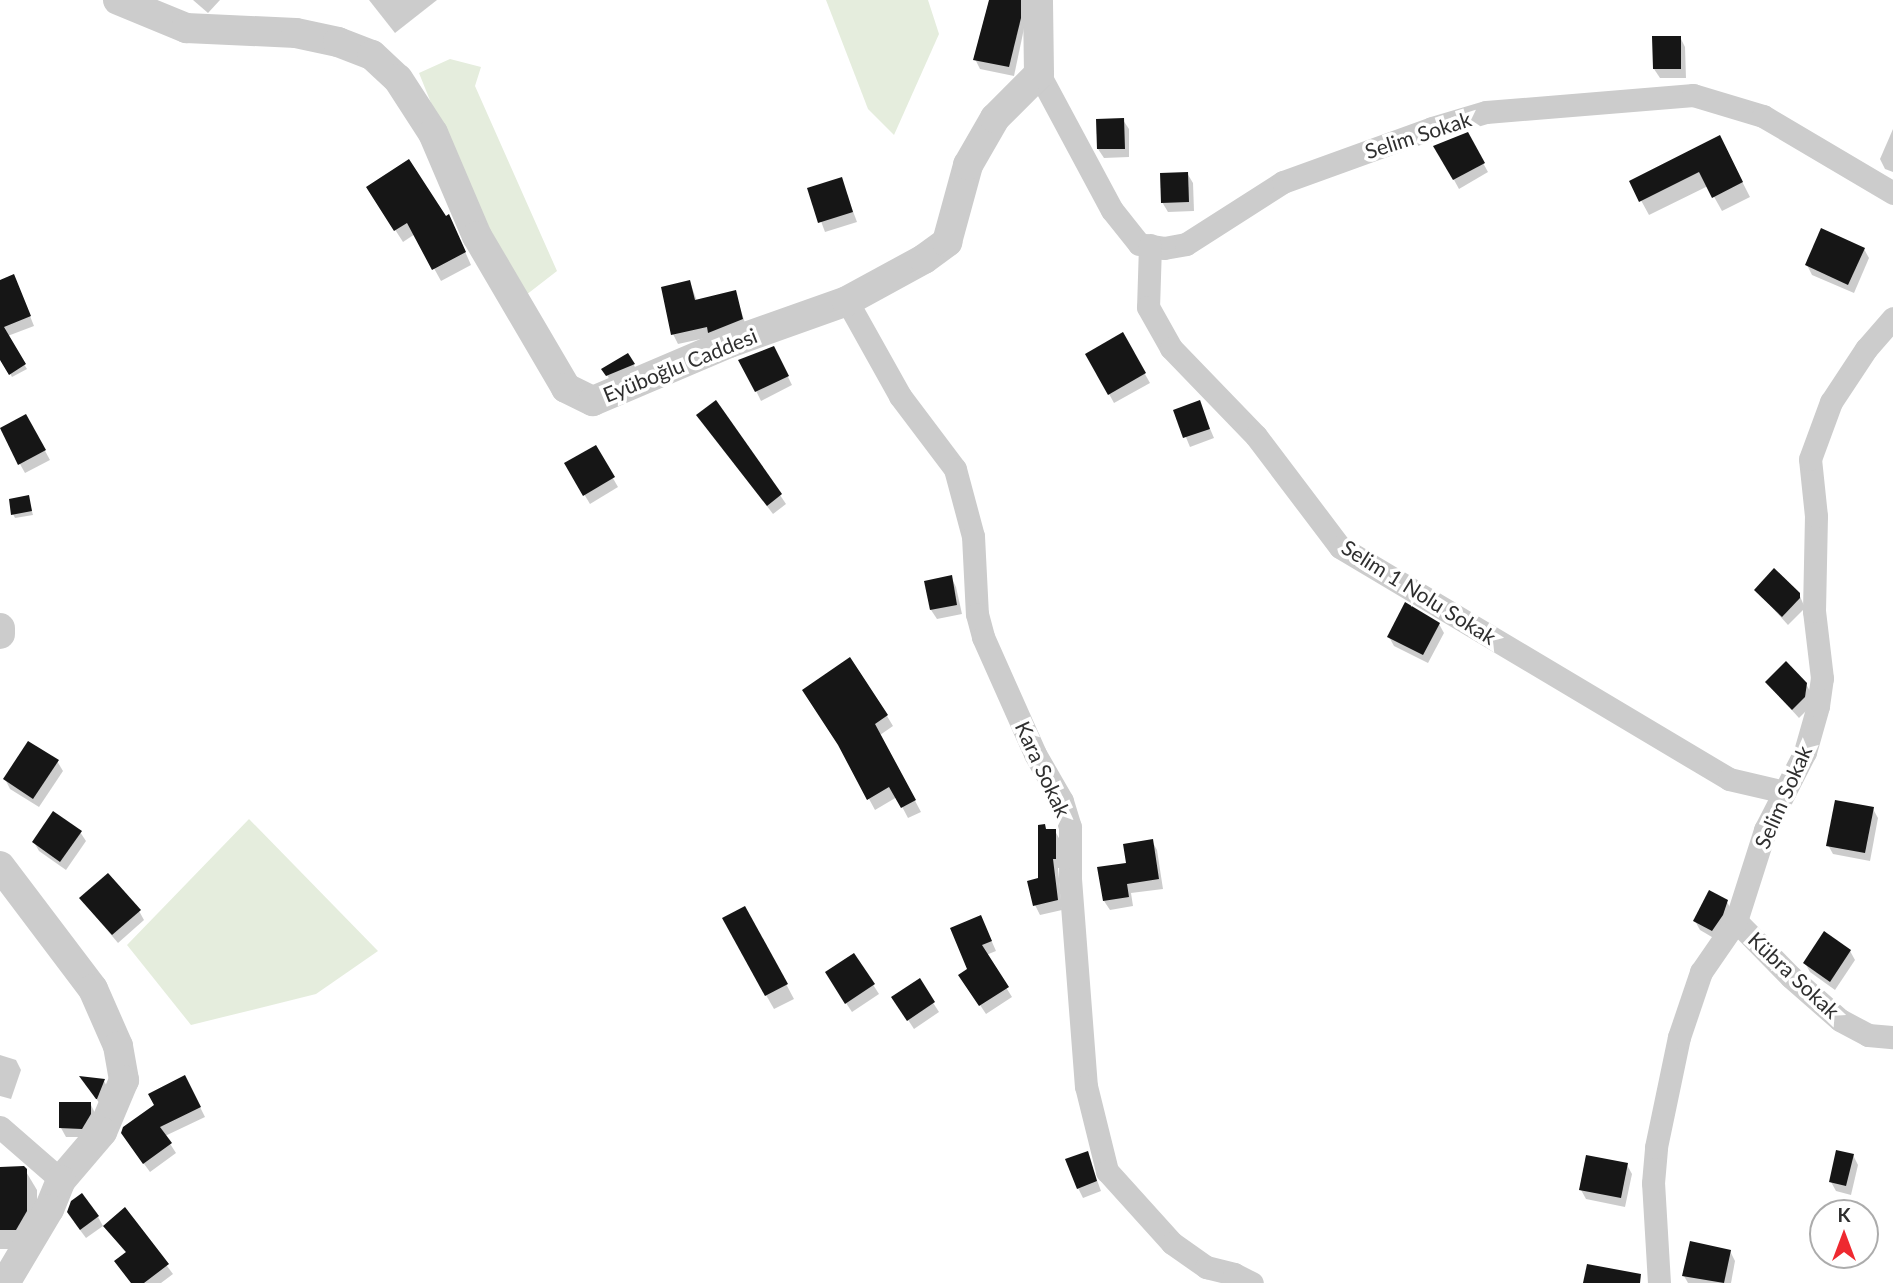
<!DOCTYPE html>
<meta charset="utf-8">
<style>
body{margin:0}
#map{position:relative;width:1893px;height:1283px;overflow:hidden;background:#fff;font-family:Lato,sans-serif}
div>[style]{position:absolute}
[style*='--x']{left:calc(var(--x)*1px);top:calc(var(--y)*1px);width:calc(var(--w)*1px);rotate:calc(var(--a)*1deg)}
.green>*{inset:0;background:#e5eddd}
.shadow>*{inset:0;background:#0003}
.building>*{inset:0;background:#161616}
.minor>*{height:23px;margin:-11.5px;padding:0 11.5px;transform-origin:11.5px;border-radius:11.5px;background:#ccc}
.tertiary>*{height:30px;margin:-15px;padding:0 15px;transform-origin:15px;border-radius:15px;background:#ccc}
span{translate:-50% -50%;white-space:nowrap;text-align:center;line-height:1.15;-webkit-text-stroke:7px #fff;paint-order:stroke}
.street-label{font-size:21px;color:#2f2f2f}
.north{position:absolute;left:1809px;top:1199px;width:70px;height:70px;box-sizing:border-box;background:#fff;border:2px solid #acacac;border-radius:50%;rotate:0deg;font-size:19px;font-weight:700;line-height:28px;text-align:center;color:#2f2f2f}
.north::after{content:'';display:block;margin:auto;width:24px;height:32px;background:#ee2930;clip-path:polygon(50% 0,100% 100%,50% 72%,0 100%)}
</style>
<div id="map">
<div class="green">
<i style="clip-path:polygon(826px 0,928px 0,939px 34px,894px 135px,868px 109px)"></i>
<i style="clip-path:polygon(450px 59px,481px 67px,475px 86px,557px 271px,517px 302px,482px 230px,419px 73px)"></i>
<i style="clip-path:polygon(249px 819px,378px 951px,316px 994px,191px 1025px,127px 945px)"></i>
</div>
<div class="shadow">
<i style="clip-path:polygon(193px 0,220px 0,208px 13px)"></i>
<i style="clip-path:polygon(369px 0,437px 0,395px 33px)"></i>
<i style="clip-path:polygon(991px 0,1030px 0,1014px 76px,980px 69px,975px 59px)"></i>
<i style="clip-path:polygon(1680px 37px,1685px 47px,1686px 78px,1660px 78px,1654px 69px)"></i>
<i style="clip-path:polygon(1123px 120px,1129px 129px,1129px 157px,1104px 158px,1098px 149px)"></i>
<i style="clip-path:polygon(1893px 129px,1893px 172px,1885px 169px,1880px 159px)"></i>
<i style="clip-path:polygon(1467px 134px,1488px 172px,1459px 189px,1436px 147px)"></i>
<i style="clip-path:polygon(1727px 152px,1750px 197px,1722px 211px,1708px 186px,1649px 215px,1631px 182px)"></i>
<i style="clip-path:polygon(1187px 173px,1193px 183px,1194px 211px,1168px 212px,1162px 202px)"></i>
<i style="clip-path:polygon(841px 179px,857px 222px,825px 232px,809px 189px)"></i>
<i style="clip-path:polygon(376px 200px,445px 218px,455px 229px,471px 265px,441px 281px,415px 234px,403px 242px)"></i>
<i style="clip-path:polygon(1864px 249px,1869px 258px,1854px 293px,1812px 275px,1807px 265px)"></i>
<i style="clip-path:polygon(0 282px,18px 286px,34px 326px,5px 337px,0 328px)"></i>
<i style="clip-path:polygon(690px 282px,697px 301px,735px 292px,747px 329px,678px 344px,673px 334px)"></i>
<i style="clip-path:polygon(1123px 335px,1150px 383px,1114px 403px,1087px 354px)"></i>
<i style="clip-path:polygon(14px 348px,27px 369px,12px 377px,0 356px)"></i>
<i style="clip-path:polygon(628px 355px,639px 374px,613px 385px,604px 370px)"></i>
<i style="clip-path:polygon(778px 357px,792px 385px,761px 401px,741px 360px)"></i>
<i style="clip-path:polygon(1199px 403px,1214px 438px,1190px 447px,1175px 411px)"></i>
<i style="clip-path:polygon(26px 416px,50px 460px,25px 473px,1px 430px)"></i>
<i style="clip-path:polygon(704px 424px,780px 495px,786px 504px,773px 514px)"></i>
<i style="clip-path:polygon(595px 447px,618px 487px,590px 504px,566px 464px)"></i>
<i style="clip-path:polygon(28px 497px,33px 515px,15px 518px,13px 514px)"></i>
<i style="clip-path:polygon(951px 577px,956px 587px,962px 614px,937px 619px,931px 610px,926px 582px)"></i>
<i style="clip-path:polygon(1756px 590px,1799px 594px,1805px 608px,1788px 625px)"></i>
<i style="clip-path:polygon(1439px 624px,1444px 633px,1428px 663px,1394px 646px,1389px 637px)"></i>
<i style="clip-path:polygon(1767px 683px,1806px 684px,1811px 693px,1810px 707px,1799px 718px)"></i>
<i style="clip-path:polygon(810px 701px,887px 716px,893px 726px,880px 735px,921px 812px,908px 818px,897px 797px,875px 810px,843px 751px)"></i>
<i style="clip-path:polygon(57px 761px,63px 771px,39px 807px,10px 789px,5px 779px)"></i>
<i style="clip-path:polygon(1873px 809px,1878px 818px,1870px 861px,1833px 854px,1828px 845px)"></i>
<i style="clip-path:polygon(1047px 831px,1055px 831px,1060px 840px,1060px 868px,1058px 868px,1062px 910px,1040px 915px,1035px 905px)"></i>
<i style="clip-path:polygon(80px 832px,86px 841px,66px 870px,39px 851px,34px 842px)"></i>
<i style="clip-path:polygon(1152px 841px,1157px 850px,1163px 889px,1131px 893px,1133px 906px,1110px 910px,1104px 901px,1128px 864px)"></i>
<i style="clip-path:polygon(81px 899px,139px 911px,144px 920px,118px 943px)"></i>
<i style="clip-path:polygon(1727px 902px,1732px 911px,1717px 940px,1700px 930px,1695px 921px)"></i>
<i style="clip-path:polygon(753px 922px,794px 999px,774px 1009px,766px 995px)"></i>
<i style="clip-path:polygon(985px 926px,996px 951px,986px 955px,1012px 997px,986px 1014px,966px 984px)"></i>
<i style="clip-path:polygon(1850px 951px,1855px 960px,1835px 990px,1810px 972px,1805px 963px)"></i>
<i style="clip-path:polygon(854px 955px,879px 994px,852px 1012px,832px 982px)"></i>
<i style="clip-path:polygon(919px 981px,939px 1012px,914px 1029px,899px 1006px)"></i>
<i style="clip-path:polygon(0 1055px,16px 1060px,21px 1070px,11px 1099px,0 1096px)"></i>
<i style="clip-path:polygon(82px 1078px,104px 1081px,109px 1090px,102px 1107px)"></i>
<i style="clip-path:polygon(190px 1087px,205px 1117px,165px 1136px,176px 1153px,150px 1172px,128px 1142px)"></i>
<i style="clip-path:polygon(90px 1103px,95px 1113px,87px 1137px,66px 1137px,61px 1128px)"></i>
<i style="clip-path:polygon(1087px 1153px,1101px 1191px,1083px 1198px,1078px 1188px)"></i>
<i style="clip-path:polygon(1853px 1155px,1858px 1165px,1851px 1195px,1836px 1191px,1831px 1182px)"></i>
<i style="clip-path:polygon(1627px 1165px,1632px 1174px,1625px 1207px,1586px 1199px,1581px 1190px)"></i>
<i style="clip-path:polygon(0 1168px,25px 1170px,37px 1190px,37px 1231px,27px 1249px,0 1249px)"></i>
<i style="clip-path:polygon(125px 1210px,173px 1274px,161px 1283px,131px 1283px,127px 1254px,105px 1227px)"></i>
<i style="clip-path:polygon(98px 1217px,103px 1226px,86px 1238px,74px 1222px)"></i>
<i style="clip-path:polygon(1730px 1251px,1735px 1261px,1731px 1283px,1688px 1283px,1684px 1276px)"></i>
</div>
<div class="building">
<i style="clip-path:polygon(989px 0,1021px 0,1021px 18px,1009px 67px,973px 60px)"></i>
<i style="clip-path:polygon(1652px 36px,1681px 36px,1681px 69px,1653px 69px)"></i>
<i style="clip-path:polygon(1124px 118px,1125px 149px,1097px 149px,1096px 119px)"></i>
<i style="clip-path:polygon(1468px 132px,1485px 163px,1453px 180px,1433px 146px)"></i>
<i style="clip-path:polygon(1720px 135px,1743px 182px,1712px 198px,1699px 172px,1639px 202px,1629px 181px)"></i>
<i style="clip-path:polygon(409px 159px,446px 216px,449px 214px,466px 252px,432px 270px,407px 223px,394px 231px,366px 187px)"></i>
<i style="clip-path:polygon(1188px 172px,1189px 202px,1161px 203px,1160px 173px)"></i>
<i style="clip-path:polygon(842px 177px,853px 212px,818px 223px,807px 188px)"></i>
<i style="clip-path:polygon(1821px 228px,1865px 248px,1848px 285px,1805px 265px)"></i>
<i style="clip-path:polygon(14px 274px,31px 316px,4px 327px,26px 364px,9px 375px,0 360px,0 280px)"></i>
<i style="clip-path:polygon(690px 280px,695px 300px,736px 290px,743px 319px,708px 333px,707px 327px,671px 335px,661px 287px)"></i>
<i style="clip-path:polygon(1123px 332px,1146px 373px,1108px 395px,1085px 354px)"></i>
<i style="clip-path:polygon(774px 346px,789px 376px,755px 392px,738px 360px)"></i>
<i style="clip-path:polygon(628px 353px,635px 364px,606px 376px,601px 369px)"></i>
<i style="clip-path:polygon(716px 400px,782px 494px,767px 506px,696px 415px)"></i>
<i style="clip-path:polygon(1200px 400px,1210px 429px,1183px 438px,1173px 410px)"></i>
<i style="clip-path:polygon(26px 414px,46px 450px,18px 465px,0 428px)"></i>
<i style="clip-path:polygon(596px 445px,615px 477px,583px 496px,564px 463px)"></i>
<i style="clip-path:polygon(29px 495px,32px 511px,11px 515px,9px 499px)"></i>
<i style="clip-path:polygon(1774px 568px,1800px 593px,1800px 598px,1782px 617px,1754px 590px)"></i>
<i style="clip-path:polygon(952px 575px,957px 605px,930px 610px,924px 581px)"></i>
<i style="clip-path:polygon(1405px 602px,1440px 623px,1423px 655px,1387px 637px)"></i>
<i style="clip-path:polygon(850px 657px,888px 715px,875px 724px,916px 800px,901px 808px,889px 787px,867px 800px,838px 745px,802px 690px)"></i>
<i style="clip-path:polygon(1786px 661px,1807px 683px,1805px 697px,1792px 710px,1765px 682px)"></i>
<i style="clip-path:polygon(28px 741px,59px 760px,33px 799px,3px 779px)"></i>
<i style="clip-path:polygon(1835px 800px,1874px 807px,1865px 853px,1826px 846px)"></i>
<i style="clip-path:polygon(53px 811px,82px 831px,60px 862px,32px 842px)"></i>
<i style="clip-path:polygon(1045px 824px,1046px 829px,1056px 829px,1056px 859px,1053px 859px,1058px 900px,1033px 906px,1027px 881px,1038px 878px,1038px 825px)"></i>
<i style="clip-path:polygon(1153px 839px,1159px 879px,1127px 884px,1129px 897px,1103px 901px,1097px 867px,1126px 863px,1123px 844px)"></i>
<i style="clip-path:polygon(108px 873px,141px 910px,112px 935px,79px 898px)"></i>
<i style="clip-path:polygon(1709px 890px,1728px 900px,1723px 915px,1712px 931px,1693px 921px)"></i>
<i style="clip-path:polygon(745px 906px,788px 984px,765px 996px,722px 918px)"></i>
<i style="clip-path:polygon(981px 915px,992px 941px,982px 945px,1009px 987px,979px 1006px,958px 975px,967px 969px,950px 928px)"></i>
<i style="clip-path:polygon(1824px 931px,1851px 950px,1830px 982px,1803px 963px)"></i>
<i style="clip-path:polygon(854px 953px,875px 984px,845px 1004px,825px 972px)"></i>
<i style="clip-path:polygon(920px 978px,935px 1002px,907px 1021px,891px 997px)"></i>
<i style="clip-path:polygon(185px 1075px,201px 1107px,160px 1127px,172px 1143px,143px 1164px,121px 1133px,123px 1127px,154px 1105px,148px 1094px)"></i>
<i style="clip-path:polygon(79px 1076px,105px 1079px,97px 1099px,96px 1099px)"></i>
<i style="clip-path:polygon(59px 1102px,91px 1102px,91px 1114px,82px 1129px,59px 1128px)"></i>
<i style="clip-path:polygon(1836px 1150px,1854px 1154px,1846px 1186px,1829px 1182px)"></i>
<i style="clip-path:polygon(1088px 1151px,1097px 1181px,1077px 1189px,1065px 1159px)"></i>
<i style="clip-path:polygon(1586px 1155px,1628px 1163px,1621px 1198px,1579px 1190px)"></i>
<i style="clip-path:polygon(24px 1166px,27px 1169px,27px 1211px,16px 1230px,0 1230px,0 1167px)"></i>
<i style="clip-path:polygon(82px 1193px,99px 1216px,80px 1230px,67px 1212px,71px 1201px)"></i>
<i style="clip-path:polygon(125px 1207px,169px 1264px,144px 1283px,131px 1283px,114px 1261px,126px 1252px,103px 1226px)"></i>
<i style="clip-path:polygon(1690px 1241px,1731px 1250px,1724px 1283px,1682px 1276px)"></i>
<i style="clip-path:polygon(1587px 1264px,1641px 1274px,1640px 1283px,1583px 1283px)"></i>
</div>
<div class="minor">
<i style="--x:1039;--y:74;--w:154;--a:61.8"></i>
<i style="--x:1112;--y:210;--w:43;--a:51.5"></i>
<i style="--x:1139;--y:244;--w:25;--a:9"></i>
<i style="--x:1164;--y:248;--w:22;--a:-10"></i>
<i style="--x:1186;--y:244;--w:115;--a:-32.6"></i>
<i style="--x:1283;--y:182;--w:158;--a:-19.9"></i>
<i style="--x:1432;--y:128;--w:56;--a:-16.5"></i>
<i style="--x:1486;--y:112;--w:208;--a:-4.7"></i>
<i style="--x:1693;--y:95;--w:73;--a:16.7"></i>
<i style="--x:1763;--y:116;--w:151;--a:30.6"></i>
<i style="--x:1150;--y:245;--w:62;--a:91.8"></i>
<i style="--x:1148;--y:307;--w:47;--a:60.7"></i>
<i style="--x:1171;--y:348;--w:122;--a:46"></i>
<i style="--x:1256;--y:436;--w:139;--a:52.9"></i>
<i style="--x:1340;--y:547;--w:453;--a:30.8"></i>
<i style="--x:1729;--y:779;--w:57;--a:13.1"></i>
<i style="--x:847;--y:301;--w:109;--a:60.8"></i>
<i style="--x:900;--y:396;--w:91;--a:53"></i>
<i style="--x:955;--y:469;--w:69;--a:75"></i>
<i style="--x:973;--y:536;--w:78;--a:87.1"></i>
<i style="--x:977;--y:614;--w:24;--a:75"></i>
<i style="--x:983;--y:637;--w:128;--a:66"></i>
<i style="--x:1035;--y:754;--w:54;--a:60.1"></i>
<i style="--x:1062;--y:801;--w:27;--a:73"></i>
<i style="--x:1070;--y:827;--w:52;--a:90"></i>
<i style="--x:1070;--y:879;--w:208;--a:85.6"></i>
<i style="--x:1086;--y:1086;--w:88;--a:76.1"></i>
<i style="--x:1107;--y:1171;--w:97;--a:47.9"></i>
<i style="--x:1172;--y:1243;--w:42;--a:35.2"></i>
<i style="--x:1206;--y:1267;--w:29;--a:14"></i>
<i style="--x:1234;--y:1274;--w:20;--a:27"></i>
<i style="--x:1736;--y:921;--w:78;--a:45.5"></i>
<i style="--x:1791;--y:977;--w:65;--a:41.3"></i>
<i style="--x:1840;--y:1020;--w:32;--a:28"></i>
<i style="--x:1868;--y:1035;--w:25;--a:5"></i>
<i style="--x:0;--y:1127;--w:81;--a:41"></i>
<i style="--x:1659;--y:1283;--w:100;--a:-93.4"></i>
<i style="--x:1653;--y:1183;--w:36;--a:-85"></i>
<i style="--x:1656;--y:1147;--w:112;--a:-78.2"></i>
<i style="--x:1679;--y:1037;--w:69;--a:-71.3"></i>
<i style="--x:1701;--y:972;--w:62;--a:-55.5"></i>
<i style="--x:1736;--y:921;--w:96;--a:-72.3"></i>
<i style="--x:1765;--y:830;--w:88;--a:-62.9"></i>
<i style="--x:1805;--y:752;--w:48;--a:-74.2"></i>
<i style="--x:1818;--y:706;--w:28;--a:-82"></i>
<i style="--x:1822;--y:678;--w:67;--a:-96.8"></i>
<i style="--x:1814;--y:611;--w:95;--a:-88.8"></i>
<i style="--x:1816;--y:516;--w:57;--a:-96"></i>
<i style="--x:1810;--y:459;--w:61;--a:-69.8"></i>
<i style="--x:1831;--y:402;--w:64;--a:-56.6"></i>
<i style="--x:1866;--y:349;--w:41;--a:-48.9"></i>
</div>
<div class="tertiary">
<i style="--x:118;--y:0;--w:74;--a:22.4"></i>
<i style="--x:186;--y:28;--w:110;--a:2.6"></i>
<i style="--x:296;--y:33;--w:43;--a:12.1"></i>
<i style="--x:338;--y:42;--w:36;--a:21"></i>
<i style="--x:372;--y:55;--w:35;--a:43"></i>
<i style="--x:398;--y:79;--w:64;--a:57.1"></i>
<i style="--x:433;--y:133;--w:112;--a:66.9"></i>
<i style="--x:477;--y:236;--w:176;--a:59.6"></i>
<i style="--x:566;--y:388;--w:30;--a:26"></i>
<i style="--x:593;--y:401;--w:148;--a:-23.1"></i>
<i style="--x:729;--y:343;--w:125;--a:-19.6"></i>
<i style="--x:847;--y:301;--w:88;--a:-28.6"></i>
<i style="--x:924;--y:259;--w:29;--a:-36"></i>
<i style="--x:947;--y:242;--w:80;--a:-74.7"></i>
<i style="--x:968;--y:165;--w:54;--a:-60.1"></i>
<i style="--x:995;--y:118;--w:62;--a:-45"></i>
<i style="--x:1039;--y:74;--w:74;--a:-90.8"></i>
<i style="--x:0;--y:628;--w:6;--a:90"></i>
<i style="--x:0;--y:866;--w:154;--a:52.9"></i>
<i style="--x:93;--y:989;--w:62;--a:66.3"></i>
<i style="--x:118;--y:1046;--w:35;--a:80"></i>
<i style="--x:124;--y:1080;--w:56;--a:112.9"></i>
<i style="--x:102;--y:1132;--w:63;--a:130.5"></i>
<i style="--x:61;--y:1180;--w:31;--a:112"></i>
<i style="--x:49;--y:1209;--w:86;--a:120.7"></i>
</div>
<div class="street-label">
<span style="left:1418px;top:135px;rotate:-18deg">Selim Sokak</span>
<span style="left:680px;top:365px;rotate:-22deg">Eyüboğlu Caddesi</span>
<span style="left:1419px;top:592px;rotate:32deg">Selim 1 Nolu Sokak</span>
<span style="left:1043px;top:769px;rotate:65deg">Kara Sokak</span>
<span style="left:1783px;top:797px;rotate:-66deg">Selim Sokak</span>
<span style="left:1794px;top:975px;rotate:43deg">Kübra Sokak</span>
</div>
<div class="north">K</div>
</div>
